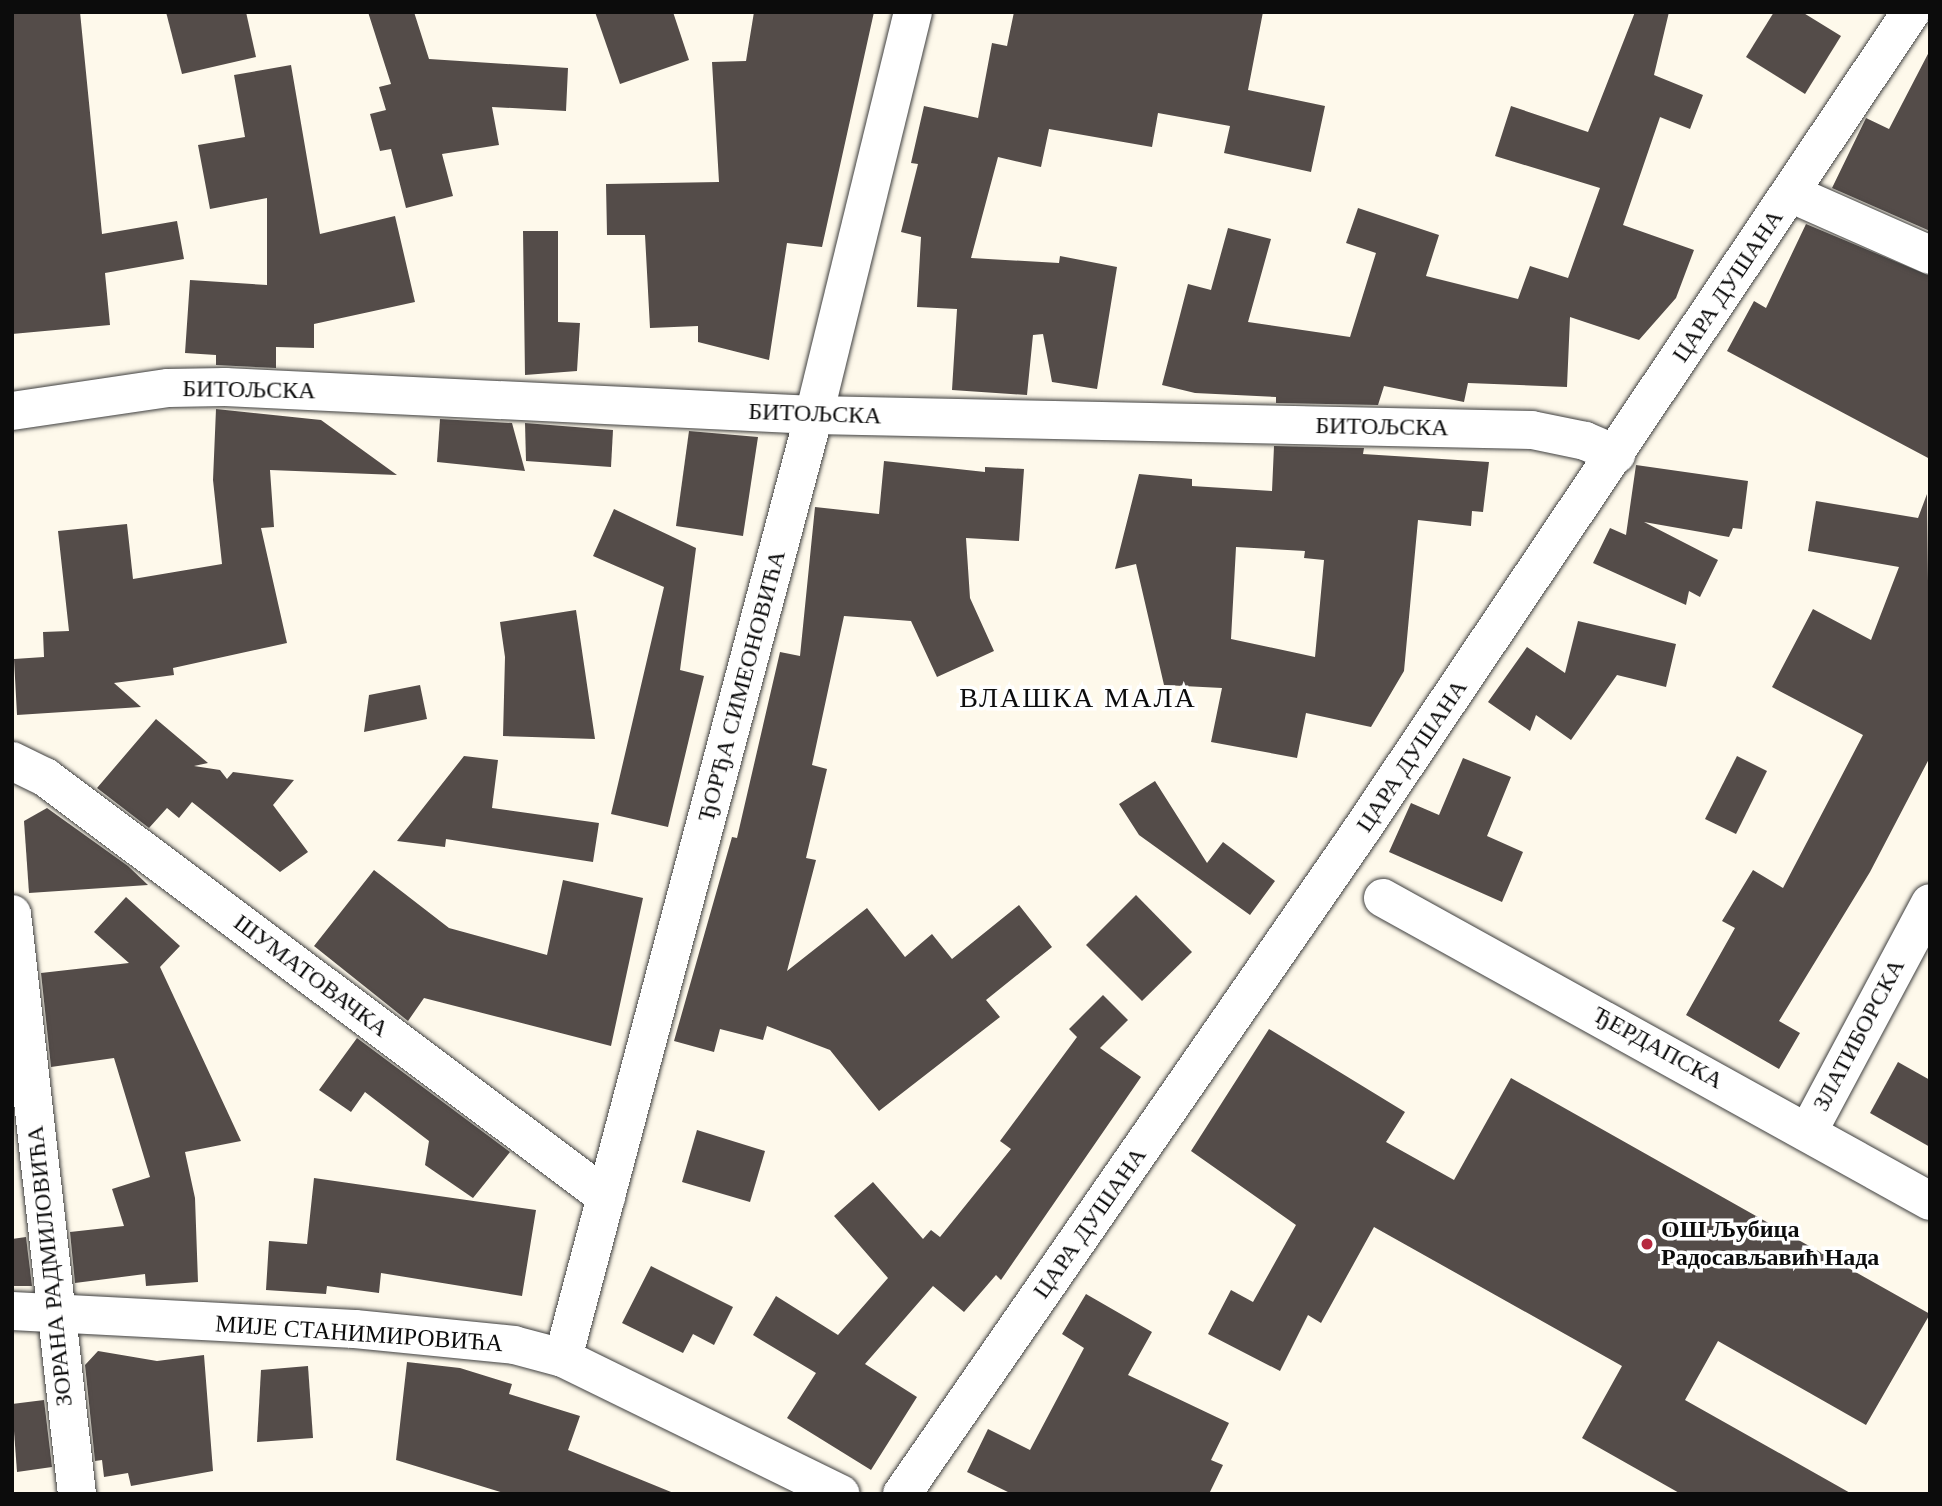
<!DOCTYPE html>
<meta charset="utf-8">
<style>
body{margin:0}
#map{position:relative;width:1942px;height:1506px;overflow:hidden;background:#fef9eb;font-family:"Times New Roman",serif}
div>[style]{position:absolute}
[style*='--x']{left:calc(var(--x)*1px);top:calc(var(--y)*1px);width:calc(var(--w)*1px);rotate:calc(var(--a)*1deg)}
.building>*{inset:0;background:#544c49}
.roads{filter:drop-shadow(0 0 2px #3f3f3f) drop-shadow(0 0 2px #3f3f3f)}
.minor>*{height:38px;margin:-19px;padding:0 19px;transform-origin:19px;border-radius:19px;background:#fff}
.dots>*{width:19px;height:19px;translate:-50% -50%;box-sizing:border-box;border:4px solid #fff;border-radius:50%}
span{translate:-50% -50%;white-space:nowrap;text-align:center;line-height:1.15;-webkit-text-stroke:7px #fff;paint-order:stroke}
.street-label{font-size:24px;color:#0c0c0c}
.poi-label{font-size:24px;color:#0c0c0c;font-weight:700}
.left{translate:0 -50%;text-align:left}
.quarter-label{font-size:28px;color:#0c0c0c;letter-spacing:2px}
.frame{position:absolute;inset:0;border:14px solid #0c0c0c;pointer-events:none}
</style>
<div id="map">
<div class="building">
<i style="clip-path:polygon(12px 12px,80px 12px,102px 234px,177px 221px,184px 259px,105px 273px,110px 325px,12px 334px)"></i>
<i style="clip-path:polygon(166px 12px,246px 12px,256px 57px,182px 74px)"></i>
<i style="clip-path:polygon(368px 12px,414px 12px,429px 59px,568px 68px,566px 111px,492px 107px,499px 145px,442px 154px,453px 196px,406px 208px,391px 149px,380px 151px,370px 114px,386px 110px,379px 87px,391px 84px)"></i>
<i style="clip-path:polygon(595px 12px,673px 12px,689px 60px,620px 84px)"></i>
<i style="clip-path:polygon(754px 12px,874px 12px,822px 247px,787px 243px,769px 360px,698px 342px,698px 326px,650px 328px,645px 235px,607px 235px,606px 184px,719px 182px,712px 62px,746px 61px)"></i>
<i style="clip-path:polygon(1014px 12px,1263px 12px,1248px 90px,1325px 106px,1311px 172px,1224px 153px,1230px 126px,1158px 113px,1152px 147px,1049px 129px,1041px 167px,998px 157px,971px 258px,1059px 263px,1060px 256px,1117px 267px,1097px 389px,1052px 382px,1043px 334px,1033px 335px,1027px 395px,952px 390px,957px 309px,917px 307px,921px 237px,901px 232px,918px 164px,911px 163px,924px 106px,978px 118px,992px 43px,1007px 46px)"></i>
<i style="clip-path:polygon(1635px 12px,1669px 12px,1654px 75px,1703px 95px,1690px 129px,1660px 117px,1623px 225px,1694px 250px,1676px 298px,1639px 340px,1570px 317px,1567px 387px,1468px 383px,1464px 402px,1384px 386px,1378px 405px,1276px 403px,1276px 397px,1195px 393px,1162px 385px,1188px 284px,1211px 290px,1228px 228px,1271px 239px,1248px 322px,1350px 337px,1376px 253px,1346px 243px,1358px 208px,1439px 235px,1426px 276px,1518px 299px,1530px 266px,1568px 278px,1600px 188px,1495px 156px,1511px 106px,1588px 132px)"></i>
<i style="clip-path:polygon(1774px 12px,1802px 12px,1841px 36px,1805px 94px,1746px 57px)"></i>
<i style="clip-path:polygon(1930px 50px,1930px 231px,1832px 188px,1866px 118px,1889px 129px)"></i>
<i style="clip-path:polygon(291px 65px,320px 234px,395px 216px,415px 302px,314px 324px,314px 348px,276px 347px,276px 368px,216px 365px,216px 355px,185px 353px,190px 280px,267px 285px,267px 198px,210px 209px,198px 145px,245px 137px,234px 75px)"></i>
<i style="clip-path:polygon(1806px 224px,1930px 276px,1930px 459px,1727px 351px,1754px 301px,1766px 308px)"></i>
<i style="clip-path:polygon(523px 231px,558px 231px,558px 322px,580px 323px,577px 371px,525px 375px)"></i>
<i style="clip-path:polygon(216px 409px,321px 420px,397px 475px,270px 470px,274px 527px,261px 528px,287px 643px,173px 668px,174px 675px,114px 683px,141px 707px,17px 715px,14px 659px,44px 657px,43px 632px,69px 631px,58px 531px,127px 524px,133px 579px,222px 564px,213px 480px)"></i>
<i style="clip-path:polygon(440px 419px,512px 423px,525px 471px,437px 462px)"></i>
<i style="clip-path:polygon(525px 423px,613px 430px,611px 467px,526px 461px)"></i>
<i style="clip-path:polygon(689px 431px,758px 437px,743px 536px,676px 526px)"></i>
<i style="clip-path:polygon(evenodd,1274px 446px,1364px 448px,1363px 454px,1489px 462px,1483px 512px,1472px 511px,1471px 526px,1418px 520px,1404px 671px,1371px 727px,1306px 713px,1297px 758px,1211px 742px,1222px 688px,1164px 685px,1136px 564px,1115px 569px,1139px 474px,1192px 479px,1192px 486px,1272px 491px,1274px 446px,1236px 547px,1305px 551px,1304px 558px,1324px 560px,1315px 657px,1231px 639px,1236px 547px)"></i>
<i style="clip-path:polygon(884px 461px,985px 472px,985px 467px,1024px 469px,1019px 541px,966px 538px,970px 598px,994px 651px,937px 677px,911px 621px,844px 616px,812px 765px,827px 769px,806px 858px,816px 860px,787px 971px,867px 908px,905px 957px,932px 934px,952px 959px,1019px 905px,1052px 947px,986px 1000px,1000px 1017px,879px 1111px,830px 1050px,767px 1026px,763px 1040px,720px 1029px,714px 1052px,674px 1041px,732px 837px,737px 838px,780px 652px,800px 656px,815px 507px,879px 514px)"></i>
<i style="clip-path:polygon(1636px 465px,1748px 481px,1742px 529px,1733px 528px,1729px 537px,1644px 522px,1718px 560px,1700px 597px,1689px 591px,1686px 605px,1593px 563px,1610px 528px,1626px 535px)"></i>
<i style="clip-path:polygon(1927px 494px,1930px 757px,1870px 872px,1779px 1021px,1800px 1033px,1779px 1069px,1686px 1015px,1735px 928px,1722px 921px,1753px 870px,1783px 888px,1863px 735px,1772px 687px,1813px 609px,1871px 640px,1899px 567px,1808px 551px,1816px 501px,1918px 518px)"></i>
<i style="clip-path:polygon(614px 509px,696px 548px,680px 670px,704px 676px,668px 827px,611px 814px,664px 587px,593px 556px)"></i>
<i style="clip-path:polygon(576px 610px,595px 739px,503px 736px,505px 657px,500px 622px)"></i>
<i style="clip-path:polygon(1578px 621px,1676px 644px,1666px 687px,1617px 675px,1571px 740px,1536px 715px,1530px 731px,1488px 702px,1527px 647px,1565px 673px)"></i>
<i style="clip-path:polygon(420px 685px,427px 719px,364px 732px,369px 695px)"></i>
<i style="clip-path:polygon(156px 719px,208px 763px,194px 766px,220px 770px,227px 779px,233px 772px,294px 780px,273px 805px,308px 852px,280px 872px,192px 802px,179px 818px,167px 808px,149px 828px,97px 788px)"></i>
<i style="clip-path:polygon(464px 756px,498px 760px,492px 808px,599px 823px,593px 862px,446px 839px,445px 847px,397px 841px)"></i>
<i style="clip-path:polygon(1737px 756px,1767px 771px,1736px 834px,1705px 819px)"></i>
<i style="clip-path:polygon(1463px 758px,1511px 777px,1487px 836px,1523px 852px,1502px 902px,1389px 852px,1411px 803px,1439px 815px)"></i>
<i style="clip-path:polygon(1155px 781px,1207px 863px,1223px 842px,1275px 881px,1250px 915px,1139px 835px,1119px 804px)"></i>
<i style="clip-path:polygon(47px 808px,128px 866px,148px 885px,29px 893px,24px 821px)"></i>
<i style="clip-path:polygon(374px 870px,449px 928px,547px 955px,563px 880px,643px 898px,611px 1046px,424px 998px,408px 1021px,314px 946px)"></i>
<i style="clip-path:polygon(1136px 895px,1192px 952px,1142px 1001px,1086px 945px)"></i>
<i style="clip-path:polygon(126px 897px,180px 946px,160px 967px,241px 1141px,185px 1152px,195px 1198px,198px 1282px,146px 1286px,145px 1274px,75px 1283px,70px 1232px,124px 1226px,112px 1189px,150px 1177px,114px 1058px,51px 1067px,41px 973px,129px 963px,94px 932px)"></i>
<i style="clip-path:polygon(1103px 995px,1128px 1020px,1100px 1048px,1141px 1077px,1001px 1280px,996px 1275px,964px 1312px,933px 1286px,865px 1364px,917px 1397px,871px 1470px,787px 1418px,816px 1373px,753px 1335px,776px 1296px,838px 1335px,888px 1278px,834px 1216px,873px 1182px,923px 1239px,931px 1230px,940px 1237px,1011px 1149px,1000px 1141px,1077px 1037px,1069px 1029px)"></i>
<i style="clip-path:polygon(1269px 1029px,1405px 1112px,1386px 1142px,1454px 1180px,1511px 1078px,1930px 1314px,1866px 1425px,1718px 1341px,1685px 1400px,1852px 1494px,1681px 1494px,1582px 1438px,1622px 1366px,1374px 1227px,1321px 1323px,1308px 1315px,1280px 1371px,1208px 1334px,1231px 1290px,1253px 1302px,1296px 1225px,1191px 1151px)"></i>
<i style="clip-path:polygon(357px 1038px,510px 1152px,473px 1198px,425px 1165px,429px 1141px,365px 1092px,351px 1112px,319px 1090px)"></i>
<i style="clip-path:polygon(1898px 1062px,1930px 1080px,1930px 1147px,1870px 1113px)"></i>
<i style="clip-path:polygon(697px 1130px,765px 1151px,750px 1202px,682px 1182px)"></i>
<i style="clip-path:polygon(314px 1178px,536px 1210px,522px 1296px,381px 1273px,379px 1293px,327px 1286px,326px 1294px,266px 1290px,269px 1241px,307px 1244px)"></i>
<i style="clip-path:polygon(26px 1237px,32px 1286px,12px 1286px,12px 1239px)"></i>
<i style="clip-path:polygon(651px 1266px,733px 1307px,714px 1345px,693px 1334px,683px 1353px,622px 1323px)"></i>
<i style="clip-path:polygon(1086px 1294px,1152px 1332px,1128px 1375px,1229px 1423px,1211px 1460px,1223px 1465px,1209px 1494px,1012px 1494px,967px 1472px,988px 1429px,1030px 1450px,1084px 1348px,1062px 1334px)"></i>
<i style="clip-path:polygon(98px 1351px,157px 1361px,204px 1355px,213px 1471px,131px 1486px,128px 1473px,104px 1477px,102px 1460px,95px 1461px,85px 1365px)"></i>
<i style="clip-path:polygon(407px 1362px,460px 1368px,512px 1384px,509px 1394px,580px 1416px,568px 1450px,676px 1494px,507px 1494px,396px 1460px)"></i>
<i style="clip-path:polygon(308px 1366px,313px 1438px,257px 1442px,261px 1370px)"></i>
<i style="clip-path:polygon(44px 1400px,52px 1467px,17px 1472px,12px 1404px)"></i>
</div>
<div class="roads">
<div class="minor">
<i style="--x:1790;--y:193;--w:153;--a:23.9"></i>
<i style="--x:12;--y:411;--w:158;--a:-8.4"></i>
<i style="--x:168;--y:388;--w:57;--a:-1"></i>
<i style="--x:225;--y:387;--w:590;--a:2.72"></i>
<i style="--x:814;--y:415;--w:718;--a:1.2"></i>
<i style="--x:1532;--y:430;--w:54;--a:11.7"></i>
<i style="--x:1585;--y:441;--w:34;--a:23"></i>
<i style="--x:12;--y:761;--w:37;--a:26"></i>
<i style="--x:45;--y:777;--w:701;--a:36.82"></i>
<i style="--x:1383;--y:898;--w:625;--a:28.98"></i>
<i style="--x:12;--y:914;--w:584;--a:83.61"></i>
<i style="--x:1809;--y:1130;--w:257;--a:-61.9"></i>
<i style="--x:12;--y:1311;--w:343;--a:3"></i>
<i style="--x:355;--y:1329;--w:160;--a:5.7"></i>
<i style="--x:514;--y:1345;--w:51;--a:14.9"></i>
<i style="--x:563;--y:1358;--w:309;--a:26.1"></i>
<i style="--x:563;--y:1358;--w:976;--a:-75.1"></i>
<i style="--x:814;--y:415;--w:415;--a:-76.2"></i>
<i style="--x:902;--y:1494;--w:805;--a:-55.32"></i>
<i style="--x:1360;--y:832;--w:988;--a:-56.1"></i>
</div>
</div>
<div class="dots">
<i style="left:1647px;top:1244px;background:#b6293f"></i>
</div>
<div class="street-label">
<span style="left:1728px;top:286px;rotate:-56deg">ЦАРА ДУШАНА</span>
<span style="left:249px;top:390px;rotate:1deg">БИТОЉСКА</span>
<span style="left:815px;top:414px;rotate:2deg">БИТОЉСКА</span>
<span style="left:1382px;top:427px;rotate:1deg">БИТОЉСКА</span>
<span style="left:742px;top:686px;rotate:-75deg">ЂОРЂА СИМЕОНОВИЋА</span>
<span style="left:1412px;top:756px;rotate:-56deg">ЦАРА ДУШАНА</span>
<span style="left:311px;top:976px;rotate:37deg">ШУМАТОВАЧКА</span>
<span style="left:1859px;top:1035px;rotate:-62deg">ЗЛАТИБОРСКА</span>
<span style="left:1658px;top:1048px;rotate:29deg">ЂЕРДАПСКА</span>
<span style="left:1090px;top:1223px;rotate:-55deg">ЦАРА ДУШАНА</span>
<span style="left:50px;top:1266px;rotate:-96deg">ЗОРАНА РАДМИЛОВИЋА</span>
<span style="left:359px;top:1334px;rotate:4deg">МИЈЕ СТАНИМИРОВИЋА</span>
</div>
<div class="poi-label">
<span class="left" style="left:1661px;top:1244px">ОШ Љубица<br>Радосављавић Нада</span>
</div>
<div class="quarter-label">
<span style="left:1078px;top:698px">ВЛАШКА МАЛА</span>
</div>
<div class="frame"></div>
</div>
